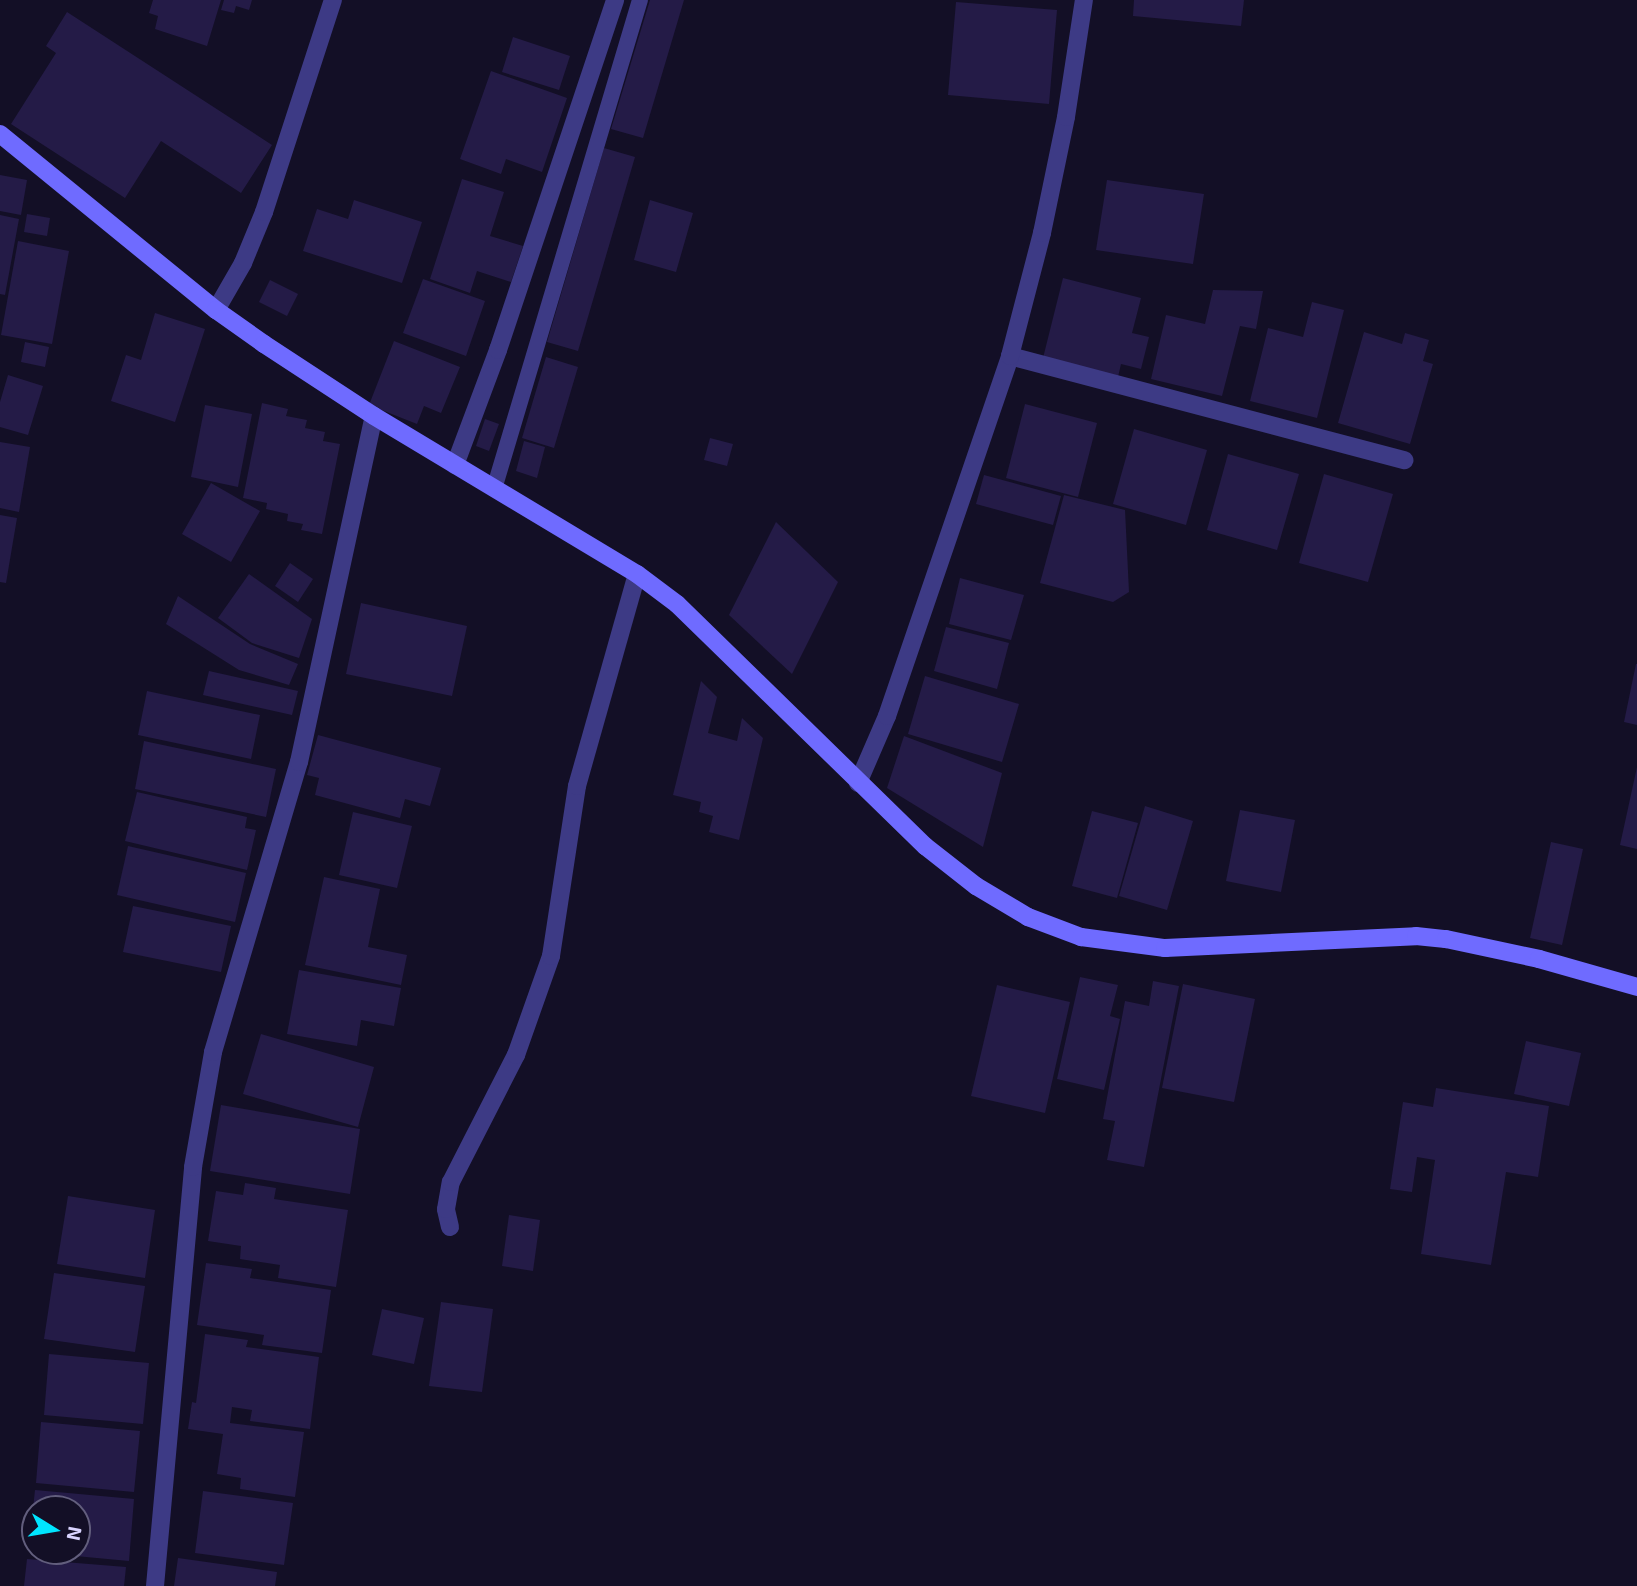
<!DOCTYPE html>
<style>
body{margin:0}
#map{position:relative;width:1637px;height:1586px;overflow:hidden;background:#130f26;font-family:"Exo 2",sans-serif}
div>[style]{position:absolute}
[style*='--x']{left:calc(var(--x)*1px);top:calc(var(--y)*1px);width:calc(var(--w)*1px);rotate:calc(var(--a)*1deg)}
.building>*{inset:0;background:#241b47}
.lane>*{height:16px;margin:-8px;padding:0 8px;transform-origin:8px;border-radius:8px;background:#3d3a85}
.street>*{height:18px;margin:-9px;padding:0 9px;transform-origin:9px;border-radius:9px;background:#3d3a85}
.secondary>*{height:18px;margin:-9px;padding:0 9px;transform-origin:9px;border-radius:9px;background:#6f6bff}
span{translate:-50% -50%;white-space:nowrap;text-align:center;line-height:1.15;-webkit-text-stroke:5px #130f26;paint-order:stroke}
.north{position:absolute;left:21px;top:1495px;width:70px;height:70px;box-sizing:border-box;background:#130f26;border:2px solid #625e7d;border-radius:50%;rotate:101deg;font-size:19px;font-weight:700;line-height:28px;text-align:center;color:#d9d4ff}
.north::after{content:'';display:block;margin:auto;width:24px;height:32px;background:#00e5ff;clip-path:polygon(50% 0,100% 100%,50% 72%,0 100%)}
</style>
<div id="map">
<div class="building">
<i style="clip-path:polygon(153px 0,221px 0,207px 46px,155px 29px,158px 16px,149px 13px)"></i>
<i style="clip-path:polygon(224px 0,252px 0,249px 10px,236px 6px,234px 13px,221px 10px)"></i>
<i style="clip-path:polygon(650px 0,684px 0,643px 138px,611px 129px)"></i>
<i style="clip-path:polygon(1134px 0,1244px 0,1241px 26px,1133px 16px)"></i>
<i style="clip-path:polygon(956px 2px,1057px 10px,1049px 104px,948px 95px)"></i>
<i style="clip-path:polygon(67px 12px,272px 145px,241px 193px,161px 141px,125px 198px,11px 124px,56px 53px,46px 46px)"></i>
<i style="clip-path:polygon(513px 37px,570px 56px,559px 90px,502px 72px)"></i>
<i style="clip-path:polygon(491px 71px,567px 98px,542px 172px,506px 159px,501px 174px,460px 159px)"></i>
<i style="clip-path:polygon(604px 148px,635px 157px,578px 351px,547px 342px)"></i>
<i style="clip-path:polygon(0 175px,27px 180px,21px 215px,0 211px)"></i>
<i style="clip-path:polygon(462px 179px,504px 192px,490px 236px,523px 246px,511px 282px,477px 271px,470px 293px,430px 279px)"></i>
<i style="clip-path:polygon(1107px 180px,1204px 194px,1193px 264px,1096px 250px)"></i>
<i style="clip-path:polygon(354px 200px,422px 222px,402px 283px,303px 251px,317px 209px,348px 219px)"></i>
<i style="clip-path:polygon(650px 200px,693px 213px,676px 272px,634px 260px)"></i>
<i style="clip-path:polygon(27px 214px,50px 218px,47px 236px,24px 232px)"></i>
<i style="clip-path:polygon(0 215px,19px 219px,5px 295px,0 294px)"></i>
<i style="clip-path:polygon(18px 241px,69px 251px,52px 344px,1px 335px)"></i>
<i style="clip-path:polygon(1063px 278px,1141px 298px,1132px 333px,1149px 337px,1141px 369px,1121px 364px,1118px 377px,1043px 358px)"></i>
<i style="clip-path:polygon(423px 279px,485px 301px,466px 356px,403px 333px)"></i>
<i style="clip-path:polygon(270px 280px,298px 294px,287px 316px,259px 302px)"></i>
<i style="clip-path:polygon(1213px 290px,1263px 291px,1256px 329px,1240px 326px,1222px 396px,1151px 379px,1166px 315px,1205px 324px)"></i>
<i style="clip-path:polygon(1312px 302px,1344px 310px,1317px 418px,1250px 401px,1268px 328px,1303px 337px)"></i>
<i style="clip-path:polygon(155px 313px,205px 329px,175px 422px,111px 401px,126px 355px,141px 360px)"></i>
<i style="clip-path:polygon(1364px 332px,1402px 344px,1405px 333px,1429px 340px,1423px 361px,1433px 364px,1410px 444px,1338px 423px)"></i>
<i style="clip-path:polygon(394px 341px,460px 367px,441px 413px,424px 406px,417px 424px,369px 405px)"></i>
<i style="clip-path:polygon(25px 342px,49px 347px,45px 367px,21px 362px)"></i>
<i style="clip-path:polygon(546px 357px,578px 367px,554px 448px,522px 438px)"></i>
<i style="clip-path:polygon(8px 375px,43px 386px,28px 435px,0 427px,0 402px)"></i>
<i style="clip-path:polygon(262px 403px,288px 409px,286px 416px,307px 420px,305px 428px,325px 432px,323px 441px,340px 444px,322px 534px,301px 530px,303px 524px,287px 521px,288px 514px,266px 509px,267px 503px,243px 498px)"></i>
<i style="clip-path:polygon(1025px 404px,1097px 423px,1078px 497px,1006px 478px)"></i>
<i style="clip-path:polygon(205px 405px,252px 414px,238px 487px,191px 477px)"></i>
<i style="clip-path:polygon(485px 419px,499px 424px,489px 451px,476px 446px)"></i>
<i style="clip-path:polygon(1134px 429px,1207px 450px,1186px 525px,1113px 504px)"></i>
<i style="clip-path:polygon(710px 438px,733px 444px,727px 466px,704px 460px)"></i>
<i style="clip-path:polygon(524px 441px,545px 447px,537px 478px,516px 471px)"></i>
<i style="clip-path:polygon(0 442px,30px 447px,19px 512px,0 508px)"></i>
<i style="clip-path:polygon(1228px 454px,1299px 474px,1277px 550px,1207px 530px)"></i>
<i style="clip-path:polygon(1324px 474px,1393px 494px,1368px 582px,1299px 563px)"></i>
<i style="clip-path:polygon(984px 475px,1061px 496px,1053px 525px,976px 504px)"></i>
<i style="clip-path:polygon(211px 483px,260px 511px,231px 562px,182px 534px)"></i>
<i style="clip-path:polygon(1064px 495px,1125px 510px,1129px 592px,1113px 602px,1040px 583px)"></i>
<i style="clip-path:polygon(0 515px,17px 518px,6px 583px,0 582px)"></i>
<i style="clip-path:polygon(776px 522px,838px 582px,792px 674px,729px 615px)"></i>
<i style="clip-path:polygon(290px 563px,313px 579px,298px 602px,275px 586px)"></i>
<i style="clip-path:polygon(249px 574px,312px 619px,299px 658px,252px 643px,218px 618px)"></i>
<i style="clip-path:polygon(960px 578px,1024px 595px,1011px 640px,949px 624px)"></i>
<i style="clip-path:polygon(178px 596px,250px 644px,298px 664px,289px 685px,239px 670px,166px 624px)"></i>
<i style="clip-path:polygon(361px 603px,467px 626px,452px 696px,346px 674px)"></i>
<i style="clip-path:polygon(946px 627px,1009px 643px,997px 689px,934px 671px)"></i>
<i style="clip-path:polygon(1636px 664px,1637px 664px,1637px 725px,1624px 722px)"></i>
<i style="clip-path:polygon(209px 671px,298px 691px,292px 715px,203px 695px)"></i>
<i style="clip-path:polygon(925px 676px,1019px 704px,1002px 762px,908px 734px)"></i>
<i style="clip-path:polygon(701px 681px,717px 697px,708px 733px,737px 741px,742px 718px,763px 738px,739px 840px,709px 832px,713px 816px,699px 812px,701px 802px,673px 795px)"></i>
<i style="clip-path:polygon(147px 691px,260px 715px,251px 759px,138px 735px)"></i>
<i style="clip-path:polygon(318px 735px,441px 768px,430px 806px,405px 799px,400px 818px,315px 795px,319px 778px,307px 775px)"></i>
<i style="clip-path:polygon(904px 736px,1002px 773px,983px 847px,887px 788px)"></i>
<i style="clip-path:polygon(144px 741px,276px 769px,266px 817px,135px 789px)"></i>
<i style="clip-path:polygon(1637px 767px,1637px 849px,1620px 845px)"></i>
<i style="clip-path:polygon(137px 792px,247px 817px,245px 828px,256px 830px,247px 870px,125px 841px)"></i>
<i style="clip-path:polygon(1145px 806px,1193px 821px,1167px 910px,1119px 896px)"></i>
<i style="clip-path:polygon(1240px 810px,1295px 820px,1281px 892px,1226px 881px)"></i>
<i style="clip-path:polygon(1092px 811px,1138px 823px,1117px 898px,1072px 886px)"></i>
<i style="clip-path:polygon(353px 812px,412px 826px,397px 888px,339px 875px)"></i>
<i style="clip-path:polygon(1551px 842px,1583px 849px,1562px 945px,1530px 938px)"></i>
<i style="clip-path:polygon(128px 846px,246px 873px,235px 922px,117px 895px)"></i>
<i style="clip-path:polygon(324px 877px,380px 889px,368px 947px,407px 955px,401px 985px,305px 965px)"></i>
<i style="clip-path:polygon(133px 906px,231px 926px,221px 972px,123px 952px)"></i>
<i style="clip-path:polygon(299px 970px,401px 988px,394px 1026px,361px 1020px,357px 1046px,287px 1034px)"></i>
<i style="clip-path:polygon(1080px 977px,1118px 985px,1110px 1016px,1120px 1019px,1104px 1090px,1057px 1079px)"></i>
<i style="clip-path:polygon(1153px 981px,1179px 986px,1144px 1167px,1107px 1160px,1115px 1121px,1103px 1119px,1125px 1001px,1149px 1006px)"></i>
<i style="clip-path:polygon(1183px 984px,1255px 999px,1234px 1102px,1162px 1088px)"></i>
<i style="clip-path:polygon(997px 985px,1070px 1002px,1045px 1113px,971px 1096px)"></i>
<i style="clip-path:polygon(261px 1034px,374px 1067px,358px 1127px,243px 1094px)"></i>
<i style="clip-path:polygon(1526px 1041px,1581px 1053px,1569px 1106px,1514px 1094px)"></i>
<i style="clip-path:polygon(1436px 1088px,1549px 1106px,1538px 1177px,1506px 1172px,1491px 1265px,1421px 1254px,1435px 1160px,1417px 1157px,1412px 1192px,1390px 1189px,1403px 1102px,1433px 1107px)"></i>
<i style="clip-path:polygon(221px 1105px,360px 1129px,350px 1194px,210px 1171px)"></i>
<i style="clip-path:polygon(245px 1183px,276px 1188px,274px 1199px,348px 1210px,336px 1287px,278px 1278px,280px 1265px,240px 1259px,241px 1246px,208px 1241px,216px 1191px,243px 1195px)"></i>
<i style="clip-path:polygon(68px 1196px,155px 1210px,145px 1278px,57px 1264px)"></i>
<i style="clip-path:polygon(509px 1215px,540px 1220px,533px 1271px,502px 1266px)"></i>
<i style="clip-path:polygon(206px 1263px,252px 1269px,250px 1278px,331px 1290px,322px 1353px,262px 1345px,264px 1335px,197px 1325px)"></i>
<i style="clip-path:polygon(54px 1273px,145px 1286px,135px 1352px,44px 1339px)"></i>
<i style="clip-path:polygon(441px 1302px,493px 1309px,482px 1392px,429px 1386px)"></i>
<i style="clip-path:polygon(382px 1309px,424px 1318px,414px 1364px,372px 1355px)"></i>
<i style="clip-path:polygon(205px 1334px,248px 1340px,246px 1347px,319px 1357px,310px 1429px,250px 1421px,252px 1410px,232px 1407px,230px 1423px,304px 1432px,295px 1497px,240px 1489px,241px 1478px,217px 1474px,223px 1434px,188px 1429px,192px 1402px,196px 1403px)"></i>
<i style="clip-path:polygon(49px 1354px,149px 1363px,143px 1424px,44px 1415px)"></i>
<i style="clip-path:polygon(41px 1422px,140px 1431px,134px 1492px,36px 1483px)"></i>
<i style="clip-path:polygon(35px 1490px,134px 1499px,129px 1561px,43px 1553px,77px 1551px,77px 1509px,33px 1509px)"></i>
<i style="clip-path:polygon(203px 1491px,293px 1503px,284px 1565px,195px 1553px)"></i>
<i style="clip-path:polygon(33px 1511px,35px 1511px,35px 1552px,29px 1552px)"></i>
<i style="clip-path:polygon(178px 1558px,277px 1572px,275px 1586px,174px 1586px)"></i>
<i style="clip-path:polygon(27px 1559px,126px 1567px,124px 1586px,24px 1586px)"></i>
</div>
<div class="lane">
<i style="--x:494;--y:489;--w:510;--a:-73.38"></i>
</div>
<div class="street">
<i style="--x:216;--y:310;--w:54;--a:-60.1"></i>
<i style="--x:243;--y:263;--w:55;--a:-67.6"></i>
<i style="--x:264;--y:212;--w:223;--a:-72"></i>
<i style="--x:1010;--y:356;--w:408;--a:14.8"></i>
<i style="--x:455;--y:465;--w:123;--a:-69.5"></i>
<i style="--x:498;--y:350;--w:369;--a:-71.5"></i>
<i style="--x:858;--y:783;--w:73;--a:-66.6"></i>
<i style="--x:887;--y:716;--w:380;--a:-71.1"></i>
<i style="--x:1010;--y:356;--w:127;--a:-75.4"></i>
<i style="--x:1042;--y:233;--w:118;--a:-78.3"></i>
<i style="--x:1066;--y:117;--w:118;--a:-81.3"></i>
<i style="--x:450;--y:1227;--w:18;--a:-103"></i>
<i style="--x:446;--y:1209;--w:27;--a:-80"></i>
<i style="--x:451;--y:1182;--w:143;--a:-62.9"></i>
<i style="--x:516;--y:1055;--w:105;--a:-70.5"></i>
<i style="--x:551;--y:956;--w:172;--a:-81.3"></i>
<i style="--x:577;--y:786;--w:220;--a:-74.2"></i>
<i style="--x:155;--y:1586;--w:421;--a:-84.8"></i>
<i style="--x:193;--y:1167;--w:117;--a:-80.1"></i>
<i style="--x:213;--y:1052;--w:302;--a:-73.5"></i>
<i style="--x:299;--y:762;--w:354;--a:-77.8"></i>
</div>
<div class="secondary">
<i style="--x:0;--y:134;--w:279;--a:39.2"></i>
<i style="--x:216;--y:310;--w:59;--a:35.3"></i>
<i style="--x:264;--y:344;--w:131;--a:33.2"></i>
<i style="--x:374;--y:416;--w:307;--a:31"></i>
<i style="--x:637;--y:574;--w:50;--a:36.9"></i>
<i style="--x:677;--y:604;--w:347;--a:44.3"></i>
<i style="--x:925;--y:846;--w:65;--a:38.1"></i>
<i style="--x:976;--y:886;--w:61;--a:30.8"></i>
<i style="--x:1028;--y:917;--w:57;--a:20.7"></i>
<i style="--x:1081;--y:937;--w:85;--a:7.5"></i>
<i style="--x:1165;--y:948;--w:251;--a:-2.7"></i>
<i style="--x:1416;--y:936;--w:30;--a:6"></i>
<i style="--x:1446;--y:939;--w:95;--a:12.1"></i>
<i style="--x:1539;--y:959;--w:102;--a:15.9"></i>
</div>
<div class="north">N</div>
</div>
